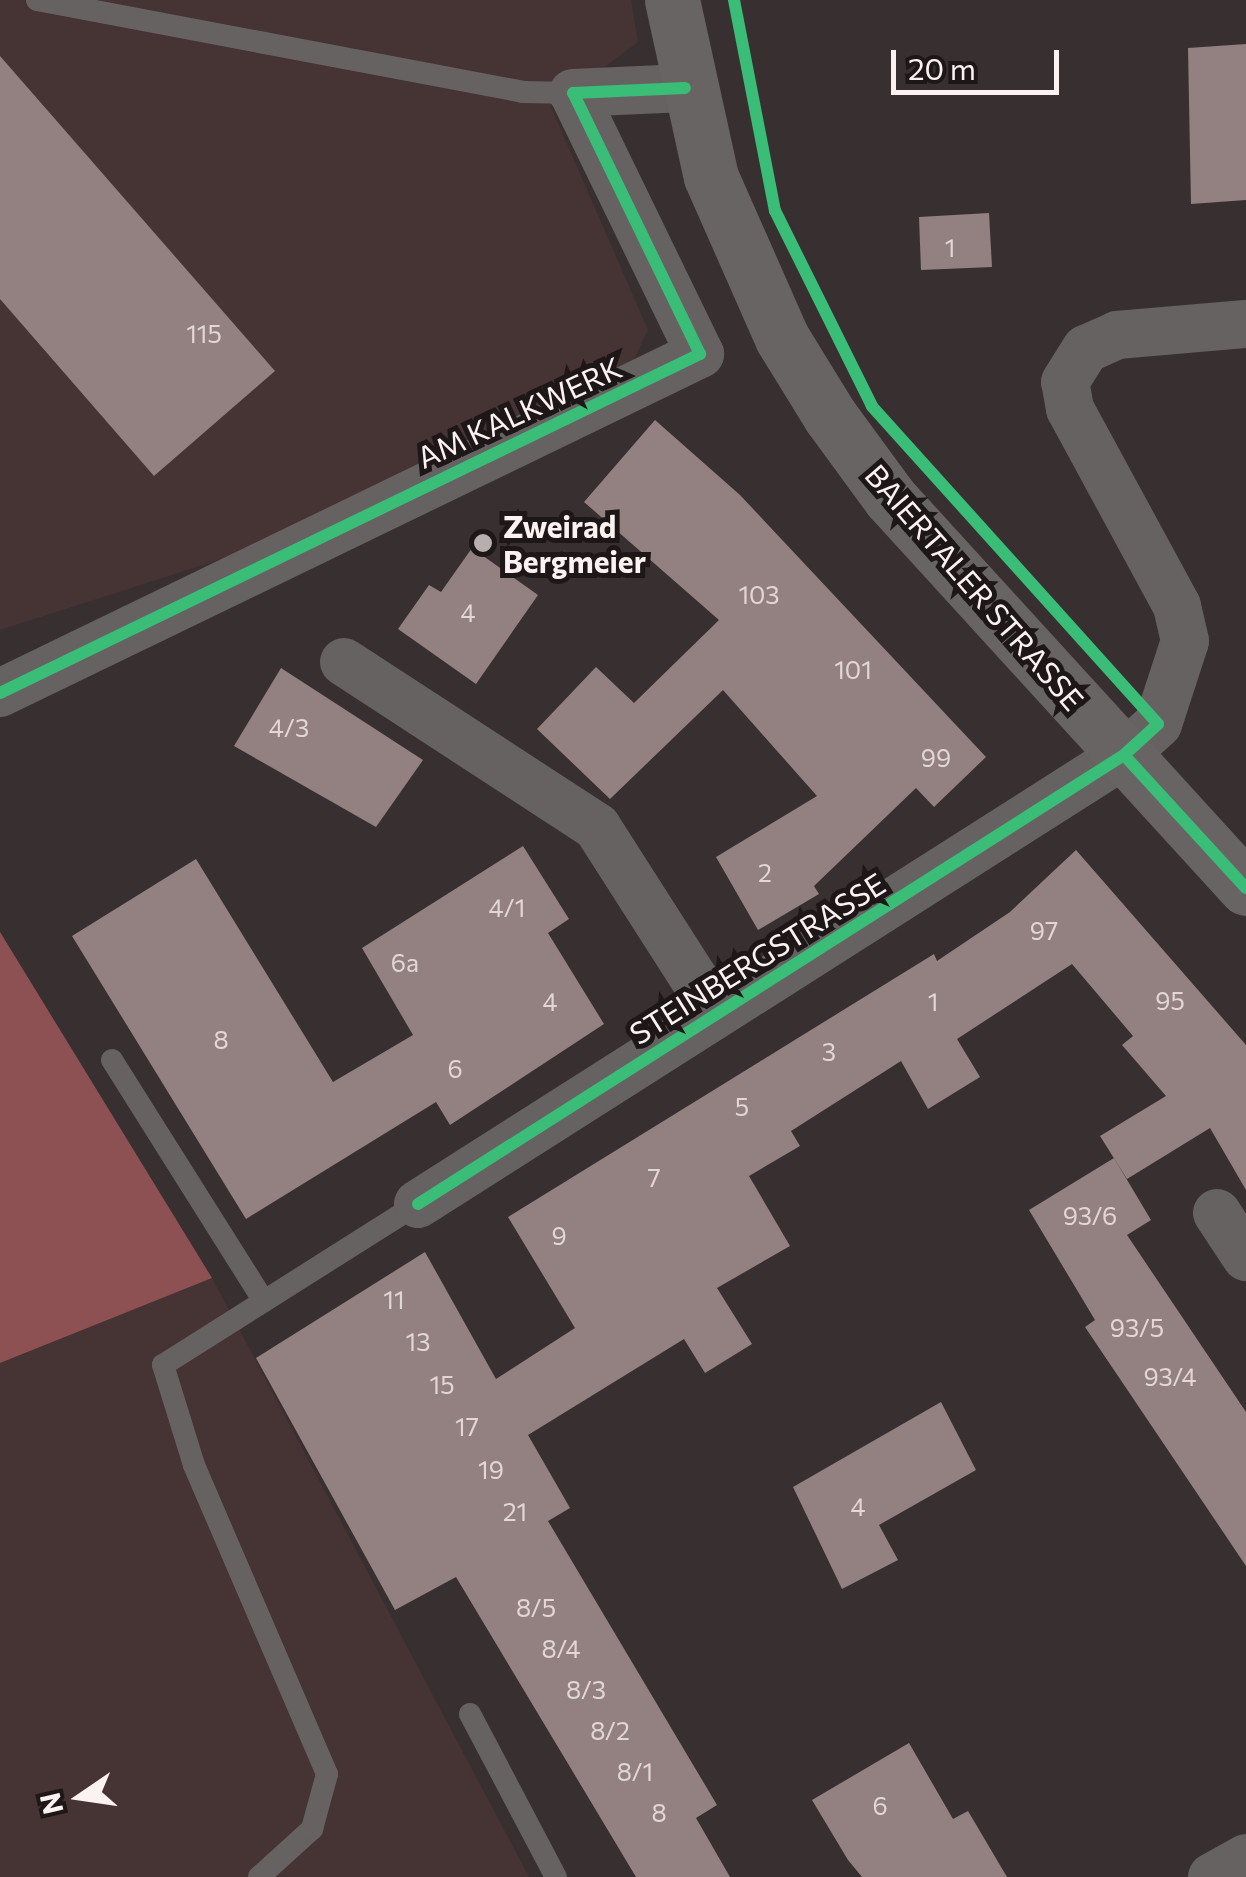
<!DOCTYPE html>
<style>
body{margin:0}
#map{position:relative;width:1246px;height:1877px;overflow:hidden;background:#383030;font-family:Commissioner,sans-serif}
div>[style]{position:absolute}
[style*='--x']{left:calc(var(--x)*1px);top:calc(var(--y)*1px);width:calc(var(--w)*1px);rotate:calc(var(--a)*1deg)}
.built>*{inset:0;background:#463333}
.forest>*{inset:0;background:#8e5153}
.building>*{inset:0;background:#938080}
.service>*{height:22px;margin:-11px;padding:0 11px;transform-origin:11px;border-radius:11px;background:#666262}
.minor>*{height:48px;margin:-24px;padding:0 24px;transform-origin:24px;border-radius:24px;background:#666262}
.secondary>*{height:55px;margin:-27.5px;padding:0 27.5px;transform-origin:27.5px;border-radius:27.5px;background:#686464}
.cycleway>*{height:12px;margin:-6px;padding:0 6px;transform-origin:6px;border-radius:6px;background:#3abd76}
.dots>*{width:28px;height:28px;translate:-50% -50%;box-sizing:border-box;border:5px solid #1e1717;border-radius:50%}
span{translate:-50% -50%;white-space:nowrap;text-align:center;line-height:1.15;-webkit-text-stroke:10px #1e1717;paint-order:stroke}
.number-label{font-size:25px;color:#e2d6d6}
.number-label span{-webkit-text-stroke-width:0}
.street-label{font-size:30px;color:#fcf2f2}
.poi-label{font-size:30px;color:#fcf2f2;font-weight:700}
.left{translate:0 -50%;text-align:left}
.north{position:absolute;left:30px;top:1747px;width:100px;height:100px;-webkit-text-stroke:8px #1e1717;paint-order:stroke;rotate:257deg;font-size:28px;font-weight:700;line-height:40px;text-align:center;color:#fcf2f2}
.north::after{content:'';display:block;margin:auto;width:35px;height:45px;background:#fcf2f2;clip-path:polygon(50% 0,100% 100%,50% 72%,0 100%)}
.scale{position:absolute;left:891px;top:50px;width:168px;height:45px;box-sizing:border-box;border:5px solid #fcf2f2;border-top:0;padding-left:12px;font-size:30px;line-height:35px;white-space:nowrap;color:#fcf2f2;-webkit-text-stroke:8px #1e1717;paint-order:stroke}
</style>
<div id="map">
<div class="built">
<i style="clip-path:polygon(0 0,631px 0,638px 42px,551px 107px,648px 330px,620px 389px,259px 547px,0 630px)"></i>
<i style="clip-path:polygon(212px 1278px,529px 1877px,0 1877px,0 1363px)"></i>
</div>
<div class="forest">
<i style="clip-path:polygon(0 932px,212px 1278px,0 1363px)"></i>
</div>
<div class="building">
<i style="clip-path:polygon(1246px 44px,1246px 200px,1191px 204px,1188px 48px)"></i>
<i style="clip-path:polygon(0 56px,275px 371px,154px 476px,0 299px)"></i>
<i style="clip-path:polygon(989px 213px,992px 267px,921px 270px,919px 217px)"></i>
<i style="clip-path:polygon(655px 420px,740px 495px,986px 757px,934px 807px,916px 788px,814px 886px,819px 894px,758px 930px,716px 857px,817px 796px,723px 690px,610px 799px,537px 729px,596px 667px,634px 703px,719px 620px,584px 502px)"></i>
<i style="clip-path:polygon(472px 548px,538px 595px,476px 684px,398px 629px,429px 585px,441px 592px)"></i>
<i style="clip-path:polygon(281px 668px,423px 760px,376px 827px,234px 746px)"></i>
<i style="clip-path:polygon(523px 846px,569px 919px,548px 933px,604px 1024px,450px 1125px,436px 1102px,246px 1219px,72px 936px,196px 859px,333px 1082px,413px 1035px,362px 948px)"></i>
<i style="clip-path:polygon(1076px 850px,1246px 1045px,1246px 1190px,1210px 1128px,1127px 1179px,1100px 1136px,1166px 1096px,1122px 1045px,1133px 1036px,1072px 964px,957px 1039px,980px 1077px,928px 1109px,901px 1061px,791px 1131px,800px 1146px,749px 1176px,790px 1246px,717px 1288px,752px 1344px,705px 1373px,684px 1339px,528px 1435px,570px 1508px,548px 1521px,717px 1805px,696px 1818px,730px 1877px,636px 1877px,456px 1577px,395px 1610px,256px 1358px,425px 1252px,496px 1379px,575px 1328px,508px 1217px,934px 954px,937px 961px,1010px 912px)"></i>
<i style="clip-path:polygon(1114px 1158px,1151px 1220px,1127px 1235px,1246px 1412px,1246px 1566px,1085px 1327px,1095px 1320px,1029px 1210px)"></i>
<i style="clip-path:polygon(941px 1402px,976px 1470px,879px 1525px,898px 1560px,842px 1589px,793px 1487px)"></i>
<i style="clip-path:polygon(909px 1743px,953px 1819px,968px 1811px,1007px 1877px,862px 1877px,848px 1860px,812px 1800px)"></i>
</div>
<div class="service">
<i style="--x:37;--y:0;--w:495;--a:10.7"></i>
<i style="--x:523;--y:92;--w:50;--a:1.1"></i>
<i style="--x:112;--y:1060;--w:285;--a:57.8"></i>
<i style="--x:470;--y:1714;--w:184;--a:62.2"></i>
<i style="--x:259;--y:1877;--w:72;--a:-42.2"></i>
<i style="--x:312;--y:1829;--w:57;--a:-74.7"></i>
<i style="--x:327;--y:1774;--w:336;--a:-113.3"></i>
<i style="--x:194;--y:1465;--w:105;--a:-107.2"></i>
<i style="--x:163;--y:1365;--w:302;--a:-32.3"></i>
</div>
<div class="minor">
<i style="--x:344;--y:662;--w:302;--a:33.1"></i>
<i style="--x:597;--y:827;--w:221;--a:57.4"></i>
<i style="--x:0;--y:693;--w:778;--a:-25.84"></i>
<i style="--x:700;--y:354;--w:290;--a:-115.9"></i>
<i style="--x:573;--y:93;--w:112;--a:-2.6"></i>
<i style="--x:418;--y:1204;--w:837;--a:-32.46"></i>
<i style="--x:1124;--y:755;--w:46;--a:-42.4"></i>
<i style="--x:1158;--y:724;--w:87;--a:-72"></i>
<i style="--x:1185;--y:641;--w:36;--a:-103"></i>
<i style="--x:1177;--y:606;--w:224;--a:-118.5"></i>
<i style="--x:1070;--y:409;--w:27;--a:-100"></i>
<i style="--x:1065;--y:382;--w:39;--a:-58"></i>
<i style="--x:1086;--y:349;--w:34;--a:-24"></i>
<i style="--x:1117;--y:335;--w:129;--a:-4.9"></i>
<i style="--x:1217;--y:1213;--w:53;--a:56.6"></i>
<i style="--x:1212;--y:1877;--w:39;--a:-29"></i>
</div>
<div class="secondary">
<i style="--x:672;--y:0;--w:181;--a:77.6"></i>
<i style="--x:711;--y:177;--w:176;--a:66.2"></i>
<i style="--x:782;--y:338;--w:92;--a:58.4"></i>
<i style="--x:830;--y:416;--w:102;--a:53.8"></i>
<i style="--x:890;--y:498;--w:528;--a:47.61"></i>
</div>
<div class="cycleway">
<i style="--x:0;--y:693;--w:778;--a:-25.84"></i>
<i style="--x:700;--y:354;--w:290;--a:-115.9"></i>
<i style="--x:573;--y:93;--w:112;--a:-2.6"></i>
<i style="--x:1124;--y:755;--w:180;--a:47.5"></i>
<i style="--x:418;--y:1204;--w:837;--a:-32.46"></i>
<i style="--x:1124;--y:755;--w:46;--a:-42.4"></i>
<i style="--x:1158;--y:724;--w:428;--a:-132"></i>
<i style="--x:872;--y:406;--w:218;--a:-116.4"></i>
<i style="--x:775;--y:211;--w:215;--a:-101"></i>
</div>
<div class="dots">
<i style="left:483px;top:543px;background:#b7aeae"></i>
</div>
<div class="number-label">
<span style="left:950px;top:247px">1</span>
<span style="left:204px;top:333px">115</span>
<span style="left:759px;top:594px">103</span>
<span style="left:468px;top:612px">4</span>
<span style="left:853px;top:669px">101</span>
<span style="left:289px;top:727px">4/3</span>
<span style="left:936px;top:757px">99</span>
<span style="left:765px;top:872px">2</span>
<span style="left:507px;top:907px">4/1</span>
<span style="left:1044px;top:930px">97</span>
<span style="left:405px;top:962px">6a</span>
<span style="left:1170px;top:1000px">95</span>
<span style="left:550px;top:1001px">4</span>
<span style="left:933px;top:1001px">1</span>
<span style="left:221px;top:1039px">8</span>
<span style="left:829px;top:1051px">3</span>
<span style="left:455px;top:1068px">6</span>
<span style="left:742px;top:1106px">5</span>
<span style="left:654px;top:1177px">7</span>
<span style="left:1090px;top:1215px">93/6</span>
<span style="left:559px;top:1235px">9</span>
<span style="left:394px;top:1299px">11</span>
<span style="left:1137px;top:1327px">93/5</span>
<span style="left:418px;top:1341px">13</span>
<span style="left:1170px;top:1376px">93/4</span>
<span style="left:442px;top:1384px">15</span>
<span style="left:467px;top:1426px">17</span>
<span style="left:491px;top:1469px">19</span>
<span style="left:858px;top:1506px">4</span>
<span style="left:515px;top:1511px">21</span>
<span style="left:536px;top:1607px">8/5</span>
<span style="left:561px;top:1648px">8/4</span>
<span style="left:586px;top:1689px">8/3</span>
<span style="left:610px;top:1730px">8/2</span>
<span style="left:635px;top:1771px">8/1</span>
<span style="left:880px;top:1805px">6</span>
<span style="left:659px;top:1812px">8</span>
</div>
<div class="street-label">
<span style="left:519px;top:412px;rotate:-25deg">AM KALKWERK</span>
<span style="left:975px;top:587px;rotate:49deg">BAIERTALER STRASSE</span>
<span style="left:757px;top:958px;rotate:-32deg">STEINBERGSTRASSE</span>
</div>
<div class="poi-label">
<span class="left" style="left:503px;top:543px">Zweirad<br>Bergmeier</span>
</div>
<div class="north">N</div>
<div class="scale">20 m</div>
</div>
